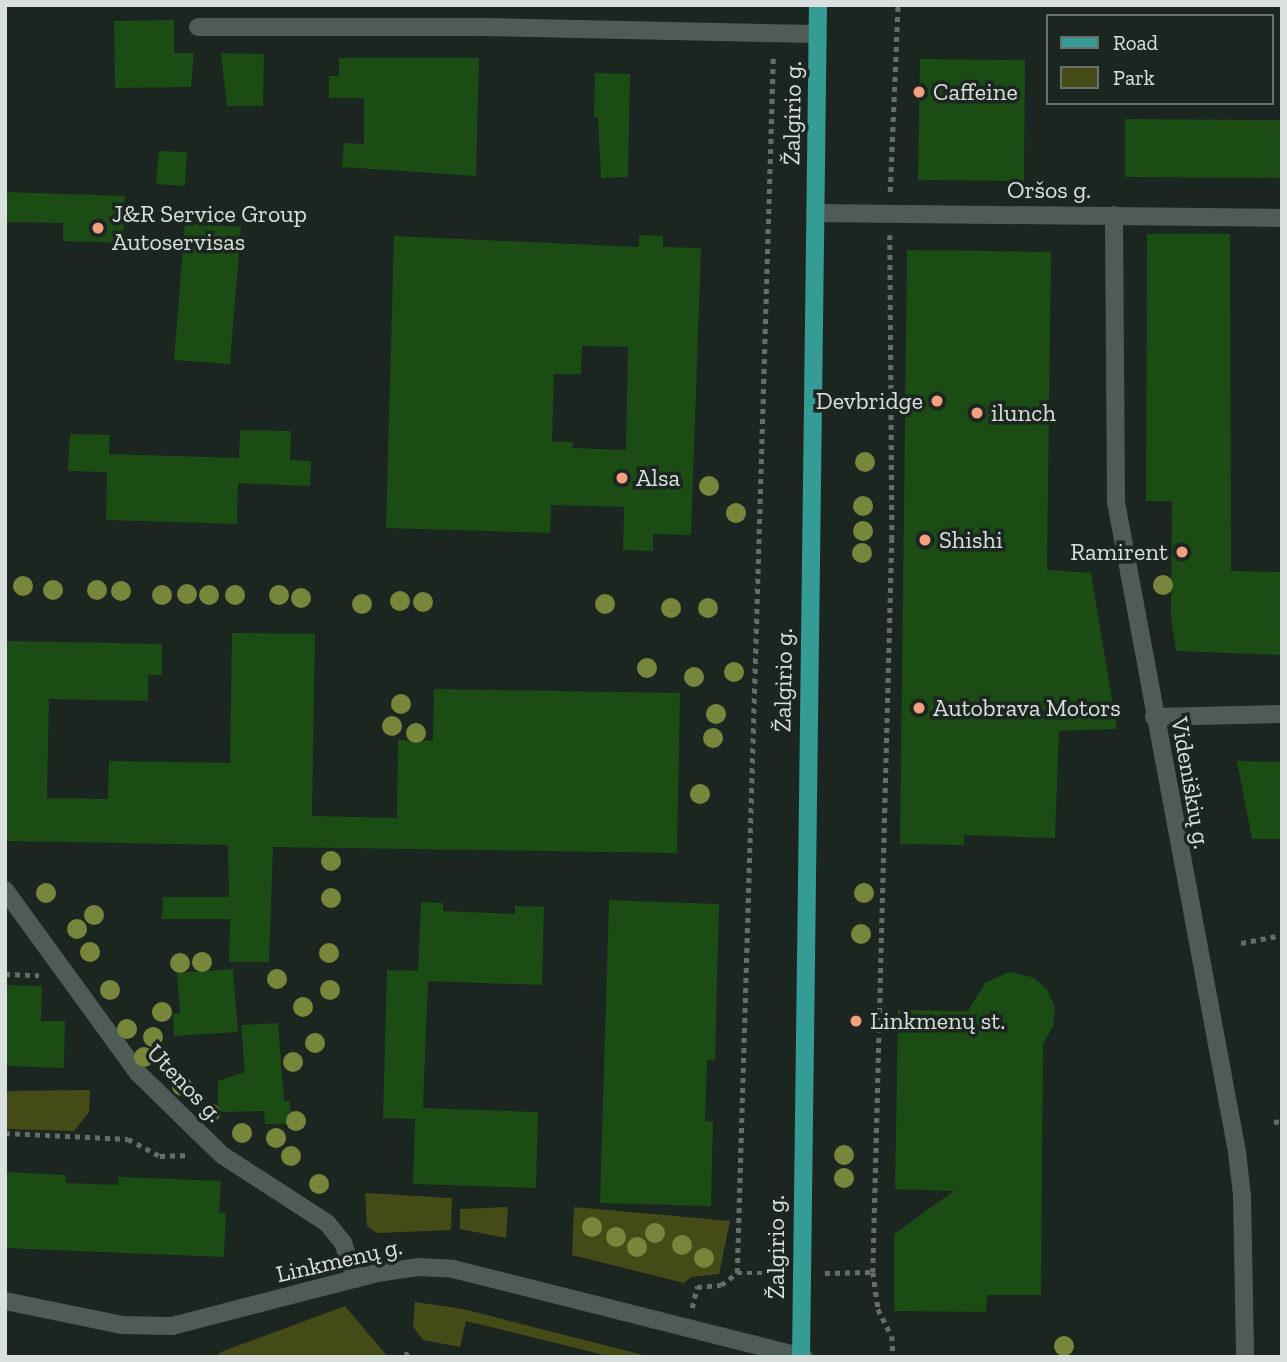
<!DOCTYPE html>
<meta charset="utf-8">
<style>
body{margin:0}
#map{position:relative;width:1287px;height:1362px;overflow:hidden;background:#1b2621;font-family:"Zilla Slab",serif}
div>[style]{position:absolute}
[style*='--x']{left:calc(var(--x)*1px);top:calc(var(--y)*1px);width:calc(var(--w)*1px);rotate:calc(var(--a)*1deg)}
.green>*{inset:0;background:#444b16}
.building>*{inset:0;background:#1b4c14}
.path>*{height:4.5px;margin-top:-2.25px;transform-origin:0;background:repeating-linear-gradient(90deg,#646e69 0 5px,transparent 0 10px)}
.minor>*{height:18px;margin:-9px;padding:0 9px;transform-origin:9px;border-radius:9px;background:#4f5b55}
.primary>*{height:18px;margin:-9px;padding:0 9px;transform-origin:9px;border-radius:9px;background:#359b95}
.trees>*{width:20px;height:20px;margin:-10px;border-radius:50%;background:#77863b}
.dots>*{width:19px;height:19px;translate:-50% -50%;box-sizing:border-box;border:4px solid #1b2621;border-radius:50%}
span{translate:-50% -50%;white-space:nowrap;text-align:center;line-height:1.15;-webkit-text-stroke:7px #1b2621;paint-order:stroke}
.poi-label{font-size:24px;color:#d9e0dd}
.left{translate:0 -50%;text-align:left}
.right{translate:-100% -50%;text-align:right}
.street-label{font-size:24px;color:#d9e0dd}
.frame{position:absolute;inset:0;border:7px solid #d9e0dd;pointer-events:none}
.legend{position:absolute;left:1046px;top:14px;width:228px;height:91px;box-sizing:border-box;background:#1b2621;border:2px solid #67706c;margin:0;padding:9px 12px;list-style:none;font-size:21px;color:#d9e0dd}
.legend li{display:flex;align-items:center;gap:14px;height:35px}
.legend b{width:35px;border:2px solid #67706c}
</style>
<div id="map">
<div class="green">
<i style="clip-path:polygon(90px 1090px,89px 1112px,74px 1131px,5px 1129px,5px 1091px)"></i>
<i style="clip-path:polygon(365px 1193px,452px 1198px,451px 1230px,377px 1233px,367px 1226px)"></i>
<i style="clip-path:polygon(508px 1207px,506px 1238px,460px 1229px,460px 1209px)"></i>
<i style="clip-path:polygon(574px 1207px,730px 1221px,719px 1274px,691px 1277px,684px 1283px,572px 1255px)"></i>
<i style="clip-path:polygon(415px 1302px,463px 1309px,651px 1357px,612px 1357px,466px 1321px,460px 1347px,423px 1340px,413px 1327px)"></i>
<i style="clip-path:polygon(345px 1306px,388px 1357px,216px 1357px,221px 1352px)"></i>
</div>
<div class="building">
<i style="clip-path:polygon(174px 20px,174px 53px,194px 53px,191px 87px,115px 88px,114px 21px)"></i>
<i style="clip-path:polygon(221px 53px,264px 54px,263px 106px,227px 106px)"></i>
<i style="clip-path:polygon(339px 58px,479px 58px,476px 176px,342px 167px,344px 143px,364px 144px,364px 98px,329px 98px,329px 76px,339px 76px)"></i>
<i style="clip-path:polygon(920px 59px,1025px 60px,1024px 181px,918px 180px)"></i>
<i style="clip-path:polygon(595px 73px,630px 74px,628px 177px,601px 178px,598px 117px,594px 117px)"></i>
<i style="clip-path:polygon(1125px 119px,1282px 120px,1282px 178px,1125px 177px)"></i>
<i style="clip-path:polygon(159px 151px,187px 152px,185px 186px,156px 184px)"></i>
<i style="clip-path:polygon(5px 192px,125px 196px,123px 243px,63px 241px,63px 223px,5px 222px)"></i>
<i style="clip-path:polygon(185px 223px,241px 227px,230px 364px,174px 360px)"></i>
<i style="clip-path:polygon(1147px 234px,1230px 234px,1231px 571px,1282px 572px,1282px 655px,1176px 651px,1171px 617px,1172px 501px,1146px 501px)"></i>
<i style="clip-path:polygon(evenodd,639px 235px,663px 236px,663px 247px,701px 248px,691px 535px,653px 534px,653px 551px,623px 550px,624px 507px,551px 505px,550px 533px,386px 528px,394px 236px,639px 247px,639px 235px,582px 346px,628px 347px,626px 450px,572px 448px,573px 442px,552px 442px,554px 374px,581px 374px,582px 346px)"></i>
<i style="clip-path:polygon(907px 250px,1051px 252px,1047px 570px,1091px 573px,1117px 729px,1059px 731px,1055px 838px,964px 835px,964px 845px,900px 844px)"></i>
<i style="clip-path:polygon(240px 430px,291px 431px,290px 460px,311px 461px,310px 486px,238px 483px,237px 524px,106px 520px,107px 472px,68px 471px,70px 434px,110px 435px,109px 454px,239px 458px)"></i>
<i style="clip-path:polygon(232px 633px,315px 634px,312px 816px,397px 818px,398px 740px,433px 741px,434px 689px,680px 693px,677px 853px,273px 847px,269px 962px,229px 962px,230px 919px,162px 919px,163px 897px,229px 897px,228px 845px,5px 841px,6px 641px,162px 644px,162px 675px,148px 675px,148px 701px,49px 699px,47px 798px,108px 799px,109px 761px,230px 763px)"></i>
<i style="clip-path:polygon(1237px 761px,1282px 762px,1282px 839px,1252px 839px)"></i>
<i style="clip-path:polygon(609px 900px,719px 904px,715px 1060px,707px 1060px,705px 1121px,713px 1122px,711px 1206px,600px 1203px)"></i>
<i style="clip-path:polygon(421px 902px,443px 903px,443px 911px,515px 914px,515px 906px,544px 907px,542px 985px,428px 981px,423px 1108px,538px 1112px,536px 1188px,413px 1184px,415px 1119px,383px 1118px,387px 970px,418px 971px)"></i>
<i style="clip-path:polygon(233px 969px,238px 1032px,174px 1036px,173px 1014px,180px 1013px,177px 973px)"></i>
<i style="clip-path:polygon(1009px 972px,1035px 978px,1048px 991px,1055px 1008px,1053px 1026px,1043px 1044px,1041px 1295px,987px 1295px,986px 1312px,894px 1311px,894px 1234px,954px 1191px,895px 1189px,898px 1010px,968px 1011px,985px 983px)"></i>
<i style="clip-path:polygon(5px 985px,42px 986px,41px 1021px,65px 1021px,64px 1068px,5px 1066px)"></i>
<i style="clip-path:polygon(278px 1023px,284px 1101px,290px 1101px,291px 1124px,265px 1124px,264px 1111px,218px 1112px,218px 1081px,245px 1072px,241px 1025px)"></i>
<i style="clip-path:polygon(5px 1172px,66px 1175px,66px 1183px,118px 1185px,118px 1177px,221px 1181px,219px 1213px,226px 1213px,224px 1257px,5px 1248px)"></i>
</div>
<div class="path">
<i style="--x:890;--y:192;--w:187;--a:-87.6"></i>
<i style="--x:890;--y:235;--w:303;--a:89.6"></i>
<i style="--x:892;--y:538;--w:734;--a:91.48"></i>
<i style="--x:873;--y:1272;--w:37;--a:82"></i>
<i style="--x:878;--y:1309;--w:30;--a:63"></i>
<i style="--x:892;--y:1336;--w:21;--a:87"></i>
<i style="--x:1241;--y:943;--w:42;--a:-11"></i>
<i style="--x:5;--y:974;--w:34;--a:2"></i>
<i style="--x:1274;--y:1122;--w:8;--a:-7"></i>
<i style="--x:5;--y:1133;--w:123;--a:2.8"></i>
<i style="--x:128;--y:1139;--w:36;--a:28"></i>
<i style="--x:160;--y:1156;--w:30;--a:-2"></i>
<i style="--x:737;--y:1273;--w:44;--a:0"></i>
<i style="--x:825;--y:1273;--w:48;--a:-1.2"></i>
<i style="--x:692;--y:1308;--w:22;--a:-77"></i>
<i style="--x:697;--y:1287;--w:24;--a:-5"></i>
<i style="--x:721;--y:1285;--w:20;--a:-37"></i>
<i style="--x:737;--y:1273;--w:1217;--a:-88.3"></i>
<i style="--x:406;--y:1357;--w:6;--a:-81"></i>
</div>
<div class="minor">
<i style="--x:198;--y:27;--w:283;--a:0"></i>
<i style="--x:481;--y:27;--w:337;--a:1.2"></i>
<i style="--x:815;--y:213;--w:467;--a:0.6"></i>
<i style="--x:1114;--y:215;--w:287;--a:89.6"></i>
<i style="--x:1116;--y:502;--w:661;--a:79.45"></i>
<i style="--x:1237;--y:1152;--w:43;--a:83.4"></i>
<i style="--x:1242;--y:1195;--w:162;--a:88.9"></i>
<i style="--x:1154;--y:717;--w:128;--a:-1.3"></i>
<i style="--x:5;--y:890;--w:226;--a:54"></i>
<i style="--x:138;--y:1073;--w:117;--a:44.3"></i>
<i style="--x:222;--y:1155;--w:125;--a:32.9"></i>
<i style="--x:327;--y:1223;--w:26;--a:51"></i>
<i style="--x:343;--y:1243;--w:38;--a:70"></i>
<i style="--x:5;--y:1301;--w:119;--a:11.6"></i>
<i style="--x:122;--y:1325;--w:50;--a:1.1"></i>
<i style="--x:172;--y:1326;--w:212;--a:-14.5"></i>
<i style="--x:377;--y:1273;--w:41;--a:-8.3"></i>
<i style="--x:418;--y:1267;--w:35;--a:3"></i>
<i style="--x:453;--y:1269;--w:362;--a:14.1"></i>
</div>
<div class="primary">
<i style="--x:801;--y:1357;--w:1352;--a:-89.28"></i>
</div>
<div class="trees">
<i style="left:865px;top:462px"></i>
<i style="left:709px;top:486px"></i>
<i style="left:863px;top:506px"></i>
<i style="left:736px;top:513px"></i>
<i style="left:863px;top:531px"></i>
<i style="left:862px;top:553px"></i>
<i style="left:1163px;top:585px"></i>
<i style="left:23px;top:586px"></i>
<i style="left:53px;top:590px"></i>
<i style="left:97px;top:590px"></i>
<i style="left:121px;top:591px"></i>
<i style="left:187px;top:594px"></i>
<i style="left:162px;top:595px"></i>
<i style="left:209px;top:595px"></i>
<i style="left:235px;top:595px"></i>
<i style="left:279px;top:595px"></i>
<i style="left:301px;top:598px"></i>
<i style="left:400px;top:601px"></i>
<i style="left:423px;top:602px"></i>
<i style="left:362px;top:604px"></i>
<i style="left:605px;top:604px"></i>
<i style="left:671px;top:608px"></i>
<i style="left:708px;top:608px"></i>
<i style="left:647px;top:668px"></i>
<i style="left:734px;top:672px"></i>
<i style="left:694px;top:677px"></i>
<i style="left:401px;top:704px"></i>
<i style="left:716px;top:714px"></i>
<i style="left:392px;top:726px"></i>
<i style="left:416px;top:733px"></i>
<i style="left:713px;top:738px"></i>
<i style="left:700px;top:794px"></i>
<i style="left:331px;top:861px"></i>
<i style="left:46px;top:893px"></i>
<i style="left:864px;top:893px"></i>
<i style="left:331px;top:898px"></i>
<i style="left:94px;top:915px"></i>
<i style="left:77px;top:929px"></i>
<i style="left:861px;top:934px"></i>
<i style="left:90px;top:952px"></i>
<i style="left:329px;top:953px"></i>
<i style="left:202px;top:962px"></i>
<i style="left:180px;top:963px"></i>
<i style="left:277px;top:979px"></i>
<i style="left:110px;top:990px"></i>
<i style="left:330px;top:990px"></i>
<i style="left:303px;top:1007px"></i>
<i style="left:162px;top:1012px"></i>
<i style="left:127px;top:1029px"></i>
<i style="left:153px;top:1037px"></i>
<i style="left:315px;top:1043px"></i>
<i style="left:144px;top:1057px"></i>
<i style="left:293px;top:1062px"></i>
<i style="left:182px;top:1086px"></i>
<i style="left:210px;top:1113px"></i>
<i style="left:296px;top:1121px"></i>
<i style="left:242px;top:1133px"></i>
<i style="left:276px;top:1138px"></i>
<i style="left:844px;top:1155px"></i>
<i style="left:291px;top:1156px"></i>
<i style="left:844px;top:1178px"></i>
<i style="left:319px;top:1184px"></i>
<i style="left:592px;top:1227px"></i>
<i style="left:655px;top:1233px"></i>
<i style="left:616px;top:1237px"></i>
<i style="left:682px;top:1245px"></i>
<i style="left:637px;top:1247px"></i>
<i style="left:704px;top:1258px"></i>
<i style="left:1064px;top:1346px"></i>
</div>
<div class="dots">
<i style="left:919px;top:92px;background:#f2a080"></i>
<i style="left:98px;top:228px;background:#f2a080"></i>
<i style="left:937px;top:401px;background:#f2a080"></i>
<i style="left:977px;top:413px;background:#f2a080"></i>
<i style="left:622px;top:478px;background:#f2a080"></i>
<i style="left:925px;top:540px;background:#f2a080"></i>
<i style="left:1182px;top:552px;background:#f2a080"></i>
<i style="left:919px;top:708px;background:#f2a080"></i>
<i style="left:856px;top:1021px;background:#f2a080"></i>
</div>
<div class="poi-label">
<span class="left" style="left:933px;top:92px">Caffeine</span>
<span class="left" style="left:112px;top:228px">J&amp;R Service Group<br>Autoservisas</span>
<span class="right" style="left:923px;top:401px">Devbridge</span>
<span class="left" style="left:991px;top:413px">ilunch</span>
<span class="left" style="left:636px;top:478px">Alsa</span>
<span class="left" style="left:939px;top:540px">Shishi</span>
<span class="right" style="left:1168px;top:552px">Ramirent</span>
<span class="left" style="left:933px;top:708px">Autobrava Motors</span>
<span class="left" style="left:870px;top:1021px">Linkmenų st.</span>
</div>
<div class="street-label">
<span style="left:792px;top:113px;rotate:-89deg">Žalgirio g.</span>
<span style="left:1049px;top:190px">Oršos g.</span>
<span style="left:783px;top:680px;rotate:-89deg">Žalgirio g.</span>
<span style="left:1191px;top:783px;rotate:80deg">Videniškių g.</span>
<span style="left:185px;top:1083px;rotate:46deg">Utenos g.</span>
<span style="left:776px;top:1247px;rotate:-90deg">Žalgirio g.</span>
<span style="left:339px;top:1260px;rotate:-13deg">Linkmenų g.</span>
</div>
<div class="frame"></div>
<ul class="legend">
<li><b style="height:9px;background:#359b95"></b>Road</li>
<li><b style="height:19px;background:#444b16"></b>Park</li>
</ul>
</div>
